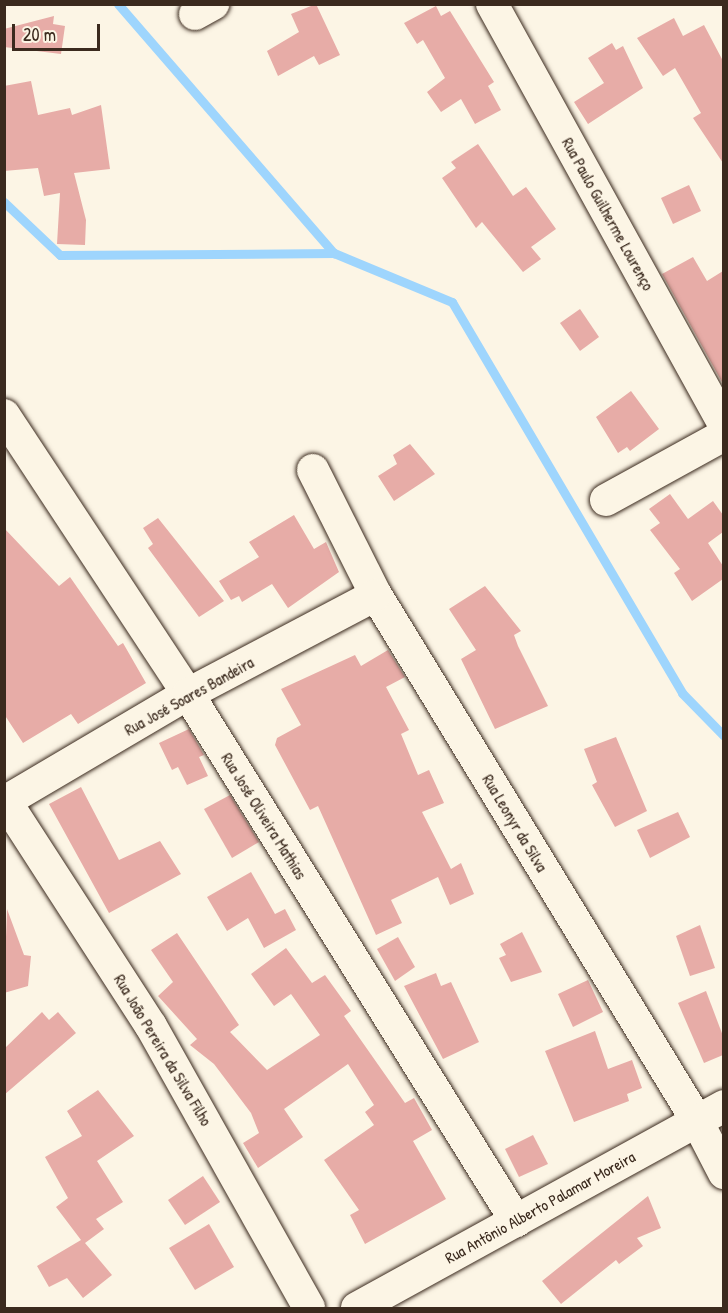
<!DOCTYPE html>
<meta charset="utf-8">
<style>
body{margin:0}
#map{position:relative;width:728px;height:1313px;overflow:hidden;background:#fcf5e5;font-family:"Patrick Hand",sans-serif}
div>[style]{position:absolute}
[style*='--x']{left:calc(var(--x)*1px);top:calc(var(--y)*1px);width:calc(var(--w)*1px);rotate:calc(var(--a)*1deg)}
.stream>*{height:9px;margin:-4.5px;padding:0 4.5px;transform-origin:4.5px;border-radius:4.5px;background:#9ed5fd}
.building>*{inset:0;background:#e7aca7}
.roads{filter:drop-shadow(0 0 2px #3b2a1e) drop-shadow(0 0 2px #3b2a1e)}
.minor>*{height:32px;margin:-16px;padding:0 16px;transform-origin:16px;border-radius:16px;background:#fcf5e5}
span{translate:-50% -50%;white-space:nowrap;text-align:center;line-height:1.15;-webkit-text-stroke:4.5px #fcf5e5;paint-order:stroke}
.street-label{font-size:16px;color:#3b2a1e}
.frame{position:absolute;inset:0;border:6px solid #3b2a1e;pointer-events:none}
.scale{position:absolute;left:12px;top:24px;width:88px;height:27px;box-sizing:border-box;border:3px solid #3b2a1e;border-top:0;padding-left:8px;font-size:18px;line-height:21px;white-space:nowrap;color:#3b2a1e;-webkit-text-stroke:4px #fcf5e5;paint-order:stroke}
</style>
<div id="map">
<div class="stream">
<i style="--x:118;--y:4;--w:330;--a:49.1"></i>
<i style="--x:334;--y:253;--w:128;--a:22.6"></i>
<i style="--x:452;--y:302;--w:454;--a:59.5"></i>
<i style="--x:682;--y:693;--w:60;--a:45.7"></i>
<i style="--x:4;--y:202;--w:77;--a:43.4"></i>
<i style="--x:60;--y:255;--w:274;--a:-0.4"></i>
</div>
<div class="building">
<i style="clip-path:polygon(316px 4px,340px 55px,319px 65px,314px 56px,278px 76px,267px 51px,299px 32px,291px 14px)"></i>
<i style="clip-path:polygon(436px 6px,441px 16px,450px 11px,494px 82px,488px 86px,501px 110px,475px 124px,461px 99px,441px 112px,427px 92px,445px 78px,423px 40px,417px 44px,404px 23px)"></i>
<i style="clip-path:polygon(54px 16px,53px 24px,65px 26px,61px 54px,4px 47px,4px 29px)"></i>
<i style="clip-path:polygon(674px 18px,683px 36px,704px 25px,723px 61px,723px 163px,693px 118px,701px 113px,675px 68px,663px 76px,637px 38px)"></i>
<i style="clip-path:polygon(612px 43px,616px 50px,623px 46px,643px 88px,588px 124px,574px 102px,604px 83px,588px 58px)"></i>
<i style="clip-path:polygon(31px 81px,38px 115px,70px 108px,72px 115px,101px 105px,110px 169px,74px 173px,86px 220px,85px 245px,57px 244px,60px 193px,44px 196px,38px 168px,4px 171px,4px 86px)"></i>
<i style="clip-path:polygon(478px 144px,513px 196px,526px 187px,556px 229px,531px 247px,541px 259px,523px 272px,482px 222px,476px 228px,442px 178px,456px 168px,451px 162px)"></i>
<i style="clip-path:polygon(689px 185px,701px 211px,673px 224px,661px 198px)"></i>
<i style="clip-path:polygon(693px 257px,707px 281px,723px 271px,723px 384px,662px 274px)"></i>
<i style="clip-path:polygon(580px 309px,599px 337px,580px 351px,560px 323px)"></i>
<i style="clip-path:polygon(631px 391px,659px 429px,630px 451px,627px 447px,618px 453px,596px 417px)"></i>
<i style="clip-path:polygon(410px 444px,435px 474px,394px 501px,378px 476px,397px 464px,393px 455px)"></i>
<i style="clip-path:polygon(670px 494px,688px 519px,713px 501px,723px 515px,723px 532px,708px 543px,723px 566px,723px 579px,692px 601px,674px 573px,680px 569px,650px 530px,660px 523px,649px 509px)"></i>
<i style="clip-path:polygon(294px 515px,314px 549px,326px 542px,339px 572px,288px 608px,272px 584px,242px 602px,239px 596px,231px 600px,219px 581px,259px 557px,249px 542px)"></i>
<i style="clip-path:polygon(158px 518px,224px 601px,199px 617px,148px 548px,153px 544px,143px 528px)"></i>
<i style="clip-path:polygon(4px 528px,59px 586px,70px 577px,118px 646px,123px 643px,146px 683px,78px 724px,71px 714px,23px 743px,4px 714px)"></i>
<i style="clip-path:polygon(485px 586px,521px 631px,514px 635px,518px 646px,548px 706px,495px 729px,461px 659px,476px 650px,449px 609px)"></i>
<i style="clip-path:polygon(388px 650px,405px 677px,386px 687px,409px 730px,401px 734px,418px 775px,429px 770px,444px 803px,422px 812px,451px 869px,461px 863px,474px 894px,450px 905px,438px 877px,391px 900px,402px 923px,376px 935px,318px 806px,310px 810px,275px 745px,277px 738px,301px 725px,281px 689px,355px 655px,361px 666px)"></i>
<i style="clip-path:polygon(189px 729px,204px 755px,199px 757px,208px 776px,187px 785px,178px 767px,172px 770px,159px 743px)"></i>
<i style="clip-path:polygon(616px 737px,647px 811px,615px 827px,592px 785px,597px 782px,584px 749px)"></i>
<i style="clip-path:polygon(81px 787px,119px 860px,160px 841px,181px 874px,109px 913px,49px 804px)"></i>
<i style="clip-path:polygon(230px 795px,259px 842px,232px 858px,204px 809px)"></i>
<i style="clip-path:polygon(678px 812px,690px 837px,650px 858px,637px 830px)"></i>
<i style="clip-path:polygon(251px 872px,275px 914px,285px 909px,296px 930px,264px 948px,248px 918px,227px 931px,207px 897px)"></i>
<i style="clip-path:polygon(7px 909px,24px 955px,31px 956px,28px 986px,4px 993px)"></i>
<i style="clip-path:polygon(700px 925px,715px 968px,690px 976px,676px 936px)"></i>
<i style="clip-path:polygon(522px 932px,542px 972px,511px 982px,499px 958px,506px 955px,500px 944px)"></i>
<i style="clip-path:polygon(177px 933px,239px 1025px,230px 1032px,267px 1070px,320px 1035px,291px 994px,274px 1006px,251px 974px,286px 948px,312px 983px,325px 975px,351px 1011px,344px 1016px,405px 1103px,414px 1098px,432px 1130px,413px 1141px,446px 1199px,365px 1244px,350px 1215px,359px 1210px,324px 1160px,374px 1125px,365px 1112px,374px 1105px,348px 1064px,284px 1109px,303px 1137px,258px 1168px,243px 1143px,259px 1133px,251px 1113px,214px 1064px,190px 1045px,197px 1039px,158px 996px,173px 982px,151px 950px)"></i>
<i style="clip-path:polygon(398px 937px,415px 967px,395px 981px,377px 949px)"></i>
<i style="clip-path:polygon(436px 973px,441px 986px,451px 982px,479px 1042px,443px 1059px,404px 986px)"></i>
<i style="clip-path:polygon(588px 980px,603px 1012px,573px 1027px,558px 994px)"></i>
<i style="clip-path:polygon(706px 991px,723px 1036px,723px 1055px,704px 1063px,678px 1003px)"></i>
<i style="clip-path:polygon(42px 1012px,49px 1020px,58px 1012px,76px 1033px,4px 1095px,4px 1049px)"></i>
<i style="clip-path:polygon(595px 1031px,608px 1069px,632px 1060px,642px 1088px,627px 1094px,629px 1101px,574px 1122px,545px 1051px)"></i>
<i style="clip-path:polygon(98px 1090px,134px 1136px,97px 1161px,123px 1202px,96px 1219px,104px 1229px,85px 1243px,112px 1275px,83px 1298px,67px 1278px,49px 1287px,37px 1266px,81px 1240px,56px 1207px,68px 1198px,45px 1157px,82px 1136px,67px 1111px)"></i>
<i style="clip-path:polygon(533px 1135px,548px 1164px,519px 1177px,505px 1149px)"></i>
<i style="clip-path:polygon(203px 1176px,220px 1202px,185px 1225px,168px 1200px)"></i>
<i style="clip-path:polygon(648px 1196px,661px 1228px,637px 1238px,643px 1246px,619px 1264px,616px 1260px,561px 1304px,542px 1281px)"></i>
<i style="clip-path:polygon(209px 1224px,234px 1267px,195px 1290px,169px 1248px)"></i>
</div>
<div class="roads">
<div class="minor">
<i style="--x:492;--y:4;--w:480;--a:61.1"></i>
<i style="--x:195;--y:14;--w:21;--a:-29"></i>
<i style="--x:4;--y:415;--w:334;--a:56.6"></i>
<i style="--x:188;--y:694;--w:621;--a:58.1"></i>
<i style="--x:313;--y:470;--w:140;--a:63.3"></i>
<i style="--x:376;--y:595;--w:614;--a:58.59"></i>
<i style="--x:696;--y:1119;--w:61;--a:62.6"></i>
<i style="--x:606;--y:500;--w:135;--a:-28.8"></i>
<i style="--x:4;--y:799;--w:270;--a:57.1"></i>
<i style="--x:151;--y:1026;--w:323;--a:60.7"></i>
<i style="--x:6;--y:801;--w:211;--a:-30.5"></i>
<i style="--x:188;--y:694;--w:212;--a:-27.8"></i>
<i style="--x:357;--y:1308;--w:419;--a:-28.8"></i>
</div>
</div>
<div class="street-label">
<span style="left:608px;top:214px;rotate:61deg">Rua Paulo Guilherme Lourenço</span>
<span style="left:189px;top:696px;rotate:-29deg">Rua José Soares Bandeira</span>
<span style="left:264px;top:816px;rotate:58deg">Rua José Oliveira Mathias</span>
<span style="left:515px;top:823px;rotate:59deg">Rua Leonyr da Silva</span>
<span style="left:163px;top:1050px;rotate:59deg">Rua João Pereira da Silva Filho</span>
<span style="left:540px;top:1207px;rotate:-29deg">Rua Antônio Alberto Palamar Moreira</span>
</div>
<div class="frame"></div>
<div class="scale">20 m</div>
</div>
